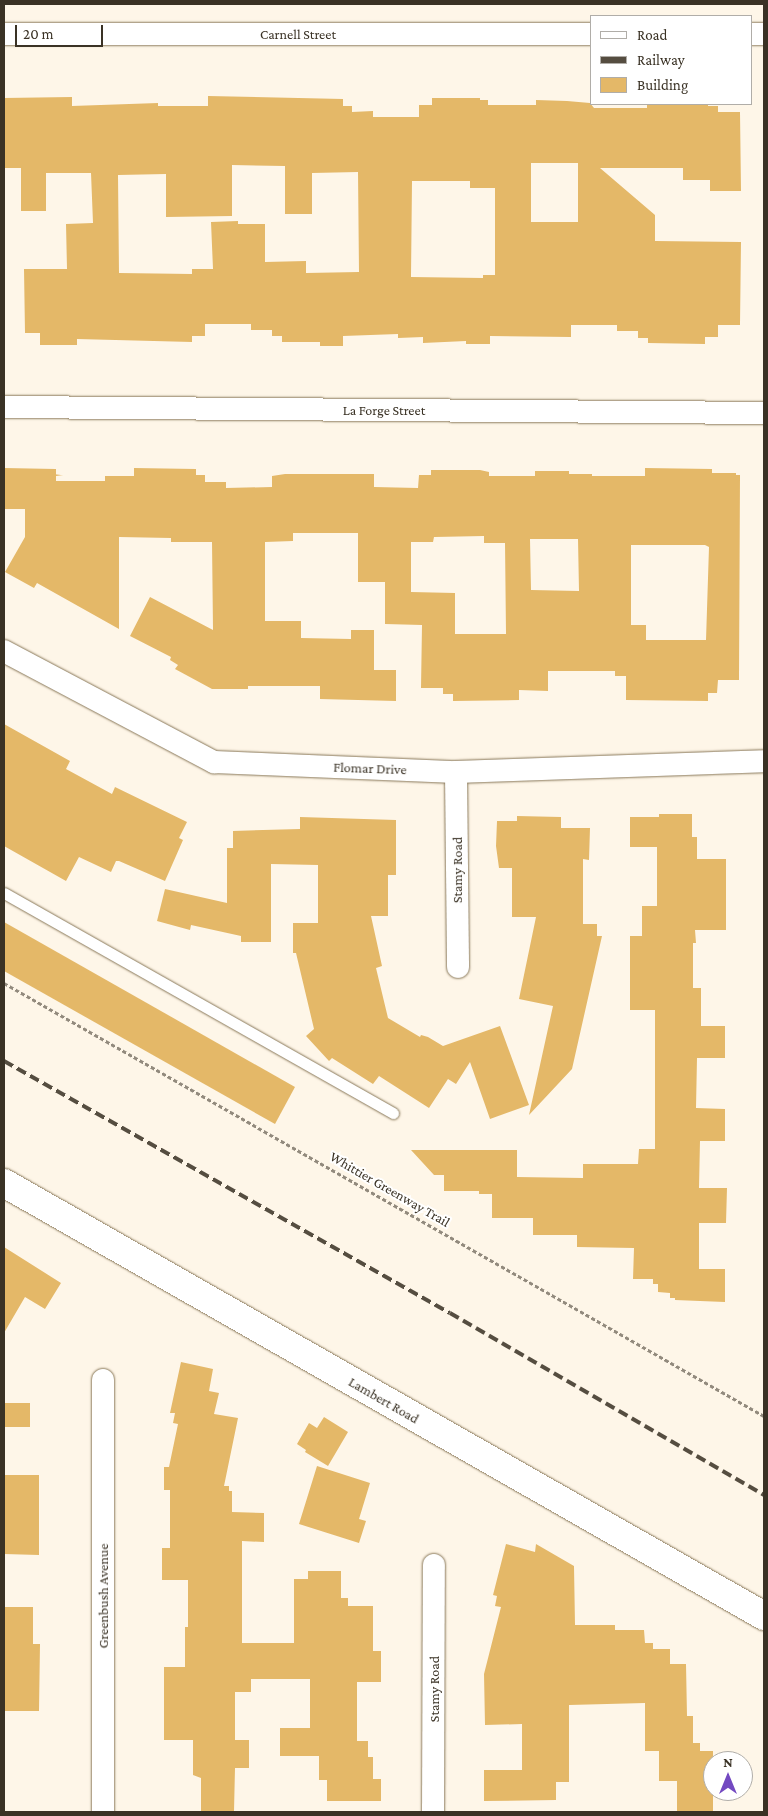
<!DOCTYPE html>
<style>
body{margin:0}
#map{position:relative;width:768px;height:1816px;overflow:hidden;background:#fef6e8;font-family:"Crimson Pro",serif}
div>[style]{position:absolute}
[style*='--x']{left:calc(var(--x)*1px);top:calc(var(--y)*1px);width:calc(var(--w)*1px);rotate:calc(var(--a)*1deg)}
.building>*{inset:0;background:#e4b868}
.path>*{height:3px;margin-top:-1.5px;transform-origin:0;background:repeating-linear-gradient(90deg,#928a7d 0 4px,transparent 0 6.5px)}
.roads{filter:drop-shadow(0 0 1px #897859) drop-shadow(0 0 1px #897859)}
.service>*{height:11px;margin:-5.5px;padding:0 5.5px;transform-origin:5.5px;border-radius:5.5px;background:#fff}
.minor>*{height:22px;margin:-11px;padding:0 11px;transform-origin:11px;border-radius:11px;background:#fff}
.secondary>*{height:28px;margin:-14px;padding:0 14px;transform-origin:14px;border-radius:14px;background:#fff}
.rail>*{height:4px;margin-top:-2px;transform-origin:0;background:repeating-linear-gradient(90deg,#554d40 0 10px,transparent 0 15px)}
span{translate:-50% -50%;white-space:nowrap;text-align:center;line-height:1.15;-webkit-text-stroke:4px #fff;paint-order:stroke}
.street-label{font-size:14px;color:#3a3225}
.frame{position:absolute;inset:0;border:5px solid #3a3225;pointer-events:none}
.legend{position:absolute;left:590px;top:15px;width:162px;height:90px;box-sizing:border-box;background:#fff;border:1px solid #b0ada8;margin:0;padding:6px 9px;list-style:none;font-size:15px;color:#3a3225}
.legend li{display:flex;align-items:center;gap:10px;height:25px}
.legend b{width:25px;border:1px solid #b0ada8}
.north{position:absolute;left:703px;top:1751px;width:50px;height:50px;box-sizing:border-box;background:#fff;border:1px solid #b0ada8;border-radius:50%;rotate:0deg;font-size:14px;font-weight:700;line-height:20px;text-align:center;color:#3a3225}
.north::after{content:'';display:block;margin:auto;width:18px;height:22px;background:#7349c1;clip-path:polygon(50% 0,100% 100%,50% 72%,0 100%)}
.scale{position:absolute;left:15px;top:25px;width:88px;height:22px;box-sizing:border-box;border:2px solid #3a3225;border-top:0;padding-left:6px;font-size:15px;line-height:18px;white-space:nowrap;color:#3a3225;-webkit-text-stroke:4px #fff;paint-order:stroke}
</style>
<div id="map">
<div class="building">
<i style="clip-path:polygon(evenodd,208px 96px,343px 99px,343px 106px,352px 106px,352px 112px,373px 111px,373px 117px,419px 117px,419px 105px,432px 105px,432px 98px,480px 98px,480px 100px,488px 100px,488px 105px,536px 105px,536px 100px,567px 101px,590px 103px,594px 108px,647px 108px,647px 104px,708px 104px,708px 106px,718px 106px,718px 112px,740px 112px,741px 191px,710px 191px,710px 180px,683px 180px,683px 168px,600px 168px,655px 215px,655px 241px,741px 242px,740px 325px,718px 325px,718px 337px,705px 337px,705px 344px,648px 343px,648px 338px,638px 338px,638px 331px,617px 331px,617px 325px,571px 325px,571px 337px,490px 336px,490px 344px,466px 344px,466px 341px,423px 343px,423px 337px,398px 338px,398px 334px,343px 336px,343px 346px,320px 346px,320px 342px,282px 342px,282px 336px,272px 336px,272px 330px,251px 330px,251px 324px,205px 324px,205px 336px,192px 336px,192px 342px,77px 339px,77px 345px,40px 345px,40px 333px,25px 333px,24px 269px,67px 269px,66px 224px,93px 223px,91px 173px,46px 173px,46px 211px,21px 211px,21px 168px,4px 168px,4px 98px,72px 97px,72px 106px,158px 103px,158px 106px,208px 106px,208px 96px,531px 163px,578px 163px,578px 222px,531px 222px,531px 163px,208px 96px,232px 165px,285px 166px,285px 214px,312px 214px,312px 173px,358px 172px,359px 272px,306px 273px,306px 261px,265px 262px,265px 224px,238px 224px,238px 221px,211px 222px,213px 269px,192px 269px,192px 274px,119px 273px,118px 175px,166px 174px,166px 217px,232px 216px,232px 165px,208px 96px,412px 181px,470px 181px,470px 188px,495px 188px,495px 275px,483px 275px,483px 278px,411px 277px,412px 181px)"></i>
<i style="clip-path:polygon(evenodd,4px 468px,56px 469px,56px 481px,105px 481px,105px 476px,134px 476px,134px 468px,196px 469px,196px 475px,205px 475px,205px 482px,226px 482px,226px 488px,272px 487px,272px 476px,285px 474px,374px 474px,374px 487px,418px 488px,419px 475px,431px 475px,431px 470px,480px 470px,489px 472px,489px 476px,535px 476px,535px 471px,569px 471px,569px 474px,592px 474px,592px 476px,645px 476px,645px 468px,712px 469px,712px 473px,736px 473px,736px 475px,740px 475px,739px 680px,718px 680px,717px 693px,708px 693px,708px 701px,626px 700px,626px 676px,615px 676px,615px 671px,548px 671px,548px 691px,519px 690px,519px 700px,453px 701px,453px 694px,443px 694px,443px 688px,421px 688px,422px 625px,385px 624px,385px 582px,358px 582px,358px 533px,293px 533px,293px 541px,265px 542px,265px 621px,301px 621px,301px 638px,351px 639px,351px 630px,374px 630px,374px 670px,396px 670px,396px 701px,320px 699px,320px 686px,248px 686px,248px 689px,212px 689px,175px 669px,178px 665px,170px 660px,171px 657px,130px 636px,150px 597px,213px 630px,212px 542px,171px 542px,171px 538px,119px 537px,119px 629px,37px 583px,34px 588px,5px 572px,25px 537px,25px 509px,4px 509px,4px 468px,484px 536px,484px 543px,505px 543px,506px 634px,455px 634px,455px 593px,411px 592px,411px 542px,433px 542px,434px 537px,484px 536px,4px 468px,530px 539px,578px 539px,579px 591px,531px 590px,530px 539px,4px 468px,631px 545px,705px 545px,709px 547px,706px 640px,646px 640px,646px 625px,631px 625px,631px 545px)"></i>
<i style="clip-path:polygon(4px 724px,70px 761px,66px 769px,112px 794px,115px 787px,187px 822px,179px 838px,183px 840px,165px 881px,119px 861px,116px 861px,111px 872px,79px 857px,66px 881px,4px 846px)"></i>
<i style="clip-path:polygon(659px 814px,692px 814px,692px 837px,697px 837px,697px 859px,726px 859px,726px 930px,695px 930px,696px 943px,693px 943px,693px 988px,701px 988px,701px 1026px,725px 1026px,725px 1058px,697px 1058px,696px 1108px,725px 1109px,725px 1141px,700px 1141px,699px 1188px,727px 1188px,726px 1223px,699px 1223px,699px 1269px,725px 1269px,725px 1302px,675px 1300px,675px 1298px,670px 1298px,670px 1293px,658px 1292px,658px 1284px,653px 1284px,653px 1279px,633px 1279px,634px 1248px,577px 1247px,577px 1235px,533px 1235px,533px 1218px,492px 1218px,492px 1194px,479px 1194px,479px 1191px,444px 1191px,444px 1175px,434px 1175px,411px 1150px,517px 1150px,517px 1177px,583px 1178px,583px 1164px,638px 1164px,639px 1149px,655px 1149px,655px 1010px,630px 1010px,630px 936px,642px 936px,642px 906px,657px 906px,657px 847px,630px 847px,630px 817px,659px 817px)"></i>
<i style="clip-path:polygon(517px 816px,561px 817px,561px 828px,590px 828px,589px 860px,583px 859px,583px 924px,597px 924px,597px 936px,602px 936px,572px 1069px,529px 1115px,553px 1006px,519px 999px,536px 917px,512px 917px,512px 868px,499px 868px,496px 846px,497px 821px,517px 821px)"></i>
<i style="clip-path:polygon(300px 817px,396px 820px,396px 875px,388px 875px,388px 916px,371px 916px,382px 966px,376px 968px,388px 1018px,420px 1037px,421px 1035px,428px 1037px,443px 1046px,500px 1026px,529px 1105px,490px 1119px,470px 1062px,456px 1084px,448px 1079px,429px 1108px,379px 1076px,373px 1084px,332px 1058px,329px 1061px,306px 1036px,314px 1029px,296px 953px,293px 953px,293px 923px,318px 923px,318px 865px,271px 864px,271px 942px,241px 942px,241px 936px,191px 925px,190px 930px,157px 921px,165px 889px,227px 903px,227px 848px,233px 848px,233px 831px,300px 829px)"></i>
<i style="clip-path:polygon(4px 922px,295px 1087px,275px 1124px,4px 971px)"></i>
<i style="clip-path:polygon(4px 1247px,61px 1283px,45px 1309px,25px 1297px,4px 1333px)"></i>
<i style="clip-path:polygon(181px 1362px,213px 1369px,209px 1391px,219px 1393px,214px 1414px,238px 1418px,224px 1486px,229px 1486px,229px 1491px,232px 1491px,232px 1512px,264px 1513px,264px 1542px,242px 1541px,242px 1643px,294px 1643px,294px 1579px,308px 1579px,308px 1571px,341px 1571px,341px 1598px,348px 1598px,348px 1606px,373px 1606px,373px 1651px,381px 1651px,381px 1682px,357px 1682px,357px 1741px,368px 1741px,368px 1757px,373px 1757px,373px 1779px,381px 1779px,381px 1801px,327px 1801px,327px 1780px,319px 1780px,319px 1756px,280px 1756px,280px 1728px,310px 1728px,310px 1679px,251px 1679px,251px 1692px,235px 1692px,235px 1740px,249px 1740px,249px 1768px,235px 1768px,234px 1812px,201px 1812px,201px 1778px,193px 1775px,193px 1740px,164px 1740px,164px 1667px,185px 1667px,185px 1627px,188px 1627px,188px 1580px,162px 1580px,162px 1548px,170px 1548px,170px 1490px,164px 1490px,164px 1467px,169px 1467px,178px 1424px,173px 1423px,175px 1413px,170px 1413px)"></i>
<i style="clip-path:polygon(4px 1403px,30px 1403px,30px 1427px,4px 1427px)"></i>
<i style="clip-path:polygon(324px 1417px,348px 1432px,328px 1466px,305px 1452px,306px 1450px,297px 1444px,309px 1423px,317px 1428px)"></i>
<i style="clip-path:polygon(317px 1466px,370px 1483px,359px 1519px,366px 1521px,359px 1543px,299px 1524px)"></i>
<i style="clip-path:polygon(4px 1475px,39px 1475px,39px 1555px,4px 1554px)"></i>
<i style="clip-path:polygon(506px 1544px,535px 1552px,536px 1544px,574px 1566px,575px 1625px,615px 1625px,615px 1630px,644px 1630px,645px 1643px,653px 1643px,653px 1649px,670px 1649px,670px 1664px,686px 1664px,687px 1716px,693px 1716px,693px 1743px,700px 1743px,700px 1751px,713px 1751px,713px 1812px,677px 1812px,677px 1781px,659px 1781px,659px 1751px,645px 1751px,645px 1703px,569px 1705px,569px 1782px,556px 1782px,556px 1800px,484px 1801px,484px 1770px,522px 1770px,522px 1724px,485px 1725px,484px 1674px,501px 1607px,495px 1606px,497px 1596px,493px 1595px)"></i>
<i style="clip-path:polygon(4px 1607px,33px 1607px,33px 1644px,40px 1644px,39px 1711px,4px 1711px)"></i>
</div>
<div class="path">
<i style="--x:4;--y:983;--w:875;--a:29.67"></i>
</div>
<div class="roads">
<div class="service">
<i style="--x:4;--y:893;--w:447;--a:29.5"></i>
</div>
<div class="minor">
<i style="--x:4;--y:34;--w:588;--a:0"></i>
<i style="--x:752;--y:34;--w:12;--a:0"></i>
<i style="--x:4;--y:407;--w:760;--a:0.45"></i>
<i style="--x:4;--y:651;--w:238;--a:27.9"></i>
<i style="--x:214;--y:762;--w:242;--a:2.4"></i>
<i style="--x:456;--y:772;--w:308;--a:-2"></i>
<i style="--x:456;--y:772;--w:195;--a:89.4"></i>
<i style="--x:103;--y:1380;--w:432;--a:90"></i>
<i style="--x:433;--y:1812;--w:247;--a:-89.8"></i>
</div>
<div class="secondary">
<i style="--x:4;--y:1183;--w:875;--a:29.67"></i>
</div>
</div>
<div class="rail">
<i style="--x:4;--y:1061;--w:512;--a:29.47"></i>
<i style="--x:450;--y:1313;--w:363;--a:30.1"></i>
</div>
<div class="street-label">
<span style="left:298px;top:34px">Carnell Street</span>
<span style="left:384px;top:410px">La Forge Street</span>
<span style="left:370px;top:768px;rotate:2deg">Flomar Drive</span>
<span style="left:457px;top:870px;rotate:-90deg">Stamy Road</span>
<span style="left:390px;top:1189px;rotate:30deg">Whittier Greenway Trail</span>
<span style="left:384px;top:1400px;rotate:30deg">Lambert Road</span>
<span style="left:103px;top:1596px;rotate:-90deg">Greenbush Avenue</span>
<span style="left:434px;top:1689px;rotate:-90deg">Stamy Road</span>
</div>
<div class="frame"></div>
<ul class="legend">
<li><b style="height:6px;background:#fff"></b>Road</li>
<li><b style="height:6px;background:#554d40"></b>Railway</li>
<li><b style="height:14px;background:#e4b868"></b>Building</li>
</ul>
<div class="north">N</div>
<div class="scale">20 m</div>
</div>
